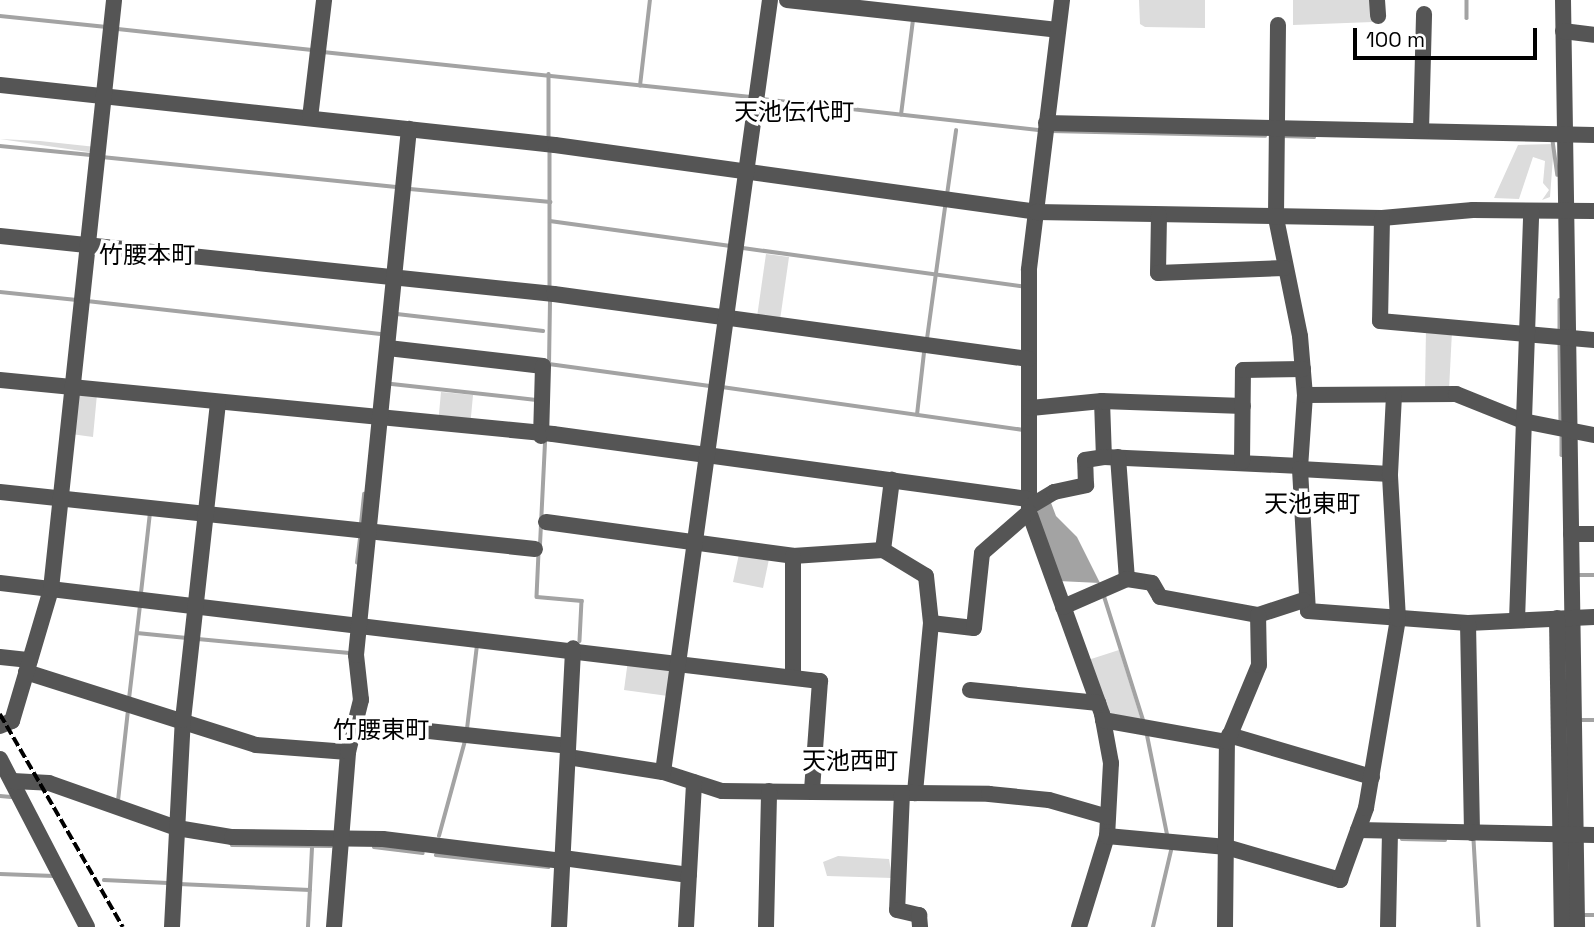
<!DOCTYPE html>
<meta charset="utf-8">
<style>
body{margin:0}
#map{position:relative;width:1594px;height:927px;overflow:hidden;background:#fff;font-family:"Space Grotesk","Noto Sans JP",sans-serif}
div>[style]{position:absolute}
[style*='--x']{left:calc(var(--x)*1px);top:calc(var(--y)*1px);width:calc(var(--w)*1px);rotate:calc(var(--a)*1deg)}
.green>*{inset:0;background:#dcdcdc}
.water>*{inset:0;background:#a3a3a3}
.stream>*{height:3.5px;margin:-1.75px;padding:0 1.75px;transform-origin:1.75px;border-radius:1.75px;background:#a3a3a3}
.minor>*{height:16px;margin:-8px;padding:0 8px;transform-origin:8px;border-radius:8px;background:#555}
.rail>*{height:3.5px;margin-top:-1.75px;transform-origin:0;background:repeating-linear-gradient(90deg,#000 0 10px,transparent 0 13.5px)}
span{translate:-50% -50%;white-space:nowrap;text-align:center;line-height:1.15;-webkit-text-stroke:7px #fff;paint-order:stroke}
.quarter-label{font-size:24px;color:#000}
.scale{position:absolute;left:1353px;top:28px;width:184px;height:32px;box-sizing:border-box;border:4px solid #000;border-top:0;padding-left:9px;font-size:21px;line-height:24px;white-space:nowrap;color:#000;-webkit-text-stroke:5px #fff;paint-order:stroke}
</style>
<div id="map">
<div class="green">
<i style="clip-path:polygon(1139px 0,1205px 0,1205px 28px,1145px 27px,1140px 24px)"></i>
<i style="clip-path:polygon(1293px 0,1373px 0,1373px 22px,1293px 25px)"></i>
<i style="clip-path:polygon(0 139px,40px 141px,96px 147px,95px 153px)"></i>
<i style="clip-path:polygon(1554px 144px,1550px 197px,1542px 200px,1549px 190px,1543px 183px,1545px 161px,1533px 157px,1519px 199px,1494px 198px,1518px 145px)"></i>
<i style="clip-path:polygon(766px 254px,789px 257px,780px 320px,757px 317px)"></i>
<i style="clip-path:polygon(1426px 329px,1452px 331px,1449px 390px,1425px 389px)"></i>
<i style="clip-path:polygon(441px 392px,473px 395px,470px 427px,438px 424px)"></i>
<i style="clip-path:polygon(97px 394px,93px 437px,71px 434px,75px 395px)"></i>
<i style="clip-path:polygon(739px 554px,769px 559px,763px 588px,733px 582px)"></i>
<i style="clip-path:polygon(1119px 650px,1142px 723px,1109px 718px,1088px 660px)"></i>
<i style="clip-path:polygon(628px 660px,671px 671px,668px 696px,624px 690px)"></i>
<i style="clip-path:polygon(838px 856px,889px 859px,892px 878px,827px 876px,823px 862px)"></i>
</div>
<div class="water">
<i style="clip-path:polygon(1050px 500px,1056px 516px,1077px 537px,1100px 583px,1058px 581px,1038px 520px,1037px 508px)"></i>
</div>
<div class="stream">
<i style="--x:1467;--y:0;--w:18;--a:90"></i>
<i style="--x:0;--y:16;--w:107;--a:5.9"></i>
<i style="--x:118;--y:29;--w:195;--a:6.2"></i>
<i style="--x:323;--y:52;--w:430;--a:6"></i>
<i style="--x:549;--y:74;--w:63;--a:90"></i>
<i style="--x:640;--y:86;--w:87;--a:-83.4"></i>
<i style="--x:762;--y:99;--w:280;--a:6.4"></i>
<i style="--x:901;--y:115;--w:96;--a:-82.8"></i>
<i style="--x:1051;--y:131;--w:214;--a:1.3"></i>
<i style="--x:1283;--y:136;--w:31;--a:2"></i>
<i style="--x:1553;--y:141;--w:34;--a:82"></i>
<i style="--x:0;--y:146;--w:91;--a:5.6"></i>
<i style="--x:550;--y:150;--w:137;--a:90"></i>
<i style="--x:102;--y:157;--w:298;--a:5.8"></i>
<i style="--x:410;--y:189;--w:141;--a:5.3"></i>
<i style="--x:947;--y:195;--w:65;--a:-82"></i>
<i style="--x:550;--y:221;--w:182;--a:7.9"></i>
<i style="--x:743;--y:248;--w:281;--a:7.8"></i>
<i style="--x:0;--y:292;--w:77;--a:5.9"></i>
<i style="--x:1560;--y:300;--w:31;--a:90"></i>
<i style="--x:87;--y:301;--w:295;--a:6.4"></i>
<i style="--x:397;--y:314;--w:147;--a:6.6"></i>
<i style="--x:927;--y:339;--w:133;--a:-82.2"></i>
<i style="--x:1560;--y:343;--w:81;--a:89.3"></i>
<i style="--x:549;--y:364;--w:162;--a:7.8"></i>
<i style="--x:549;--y:365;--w:65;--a:-89.1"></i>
<i style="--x:392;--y:384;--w:145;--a:6.3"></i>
<i style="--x:722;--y:387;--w:306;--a:8.1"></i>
<i style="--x:917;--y:415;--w:62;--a:-83.6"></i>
<i style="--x:1562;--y:437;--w:18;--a:90"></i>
<i style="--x:361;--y:524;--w:30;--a:-84"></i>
<i style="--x:540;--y:545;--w:102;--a:-87.2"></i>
<i style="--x:539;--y:553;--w:44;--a:92.6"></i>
<i style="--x:537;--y:597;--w:45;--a:5.1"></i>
<i style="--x:582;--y:601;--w:40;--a:92.9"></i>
<i style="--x:357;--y:563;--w:26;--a:-83"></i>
<i style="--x:1578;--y:575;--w:16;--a:0"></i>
<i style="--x:141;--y:593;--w:81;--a:-83.6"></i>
<i style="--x:1104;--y:595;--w:133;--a:72.5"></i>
<i style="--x:137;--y:633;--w:50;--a:5.7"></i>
<i style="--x:198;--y:639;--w:152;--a:5.3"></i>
<i style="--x:129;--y:699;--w:94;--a:-83.3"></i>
<i style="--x:1582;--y:720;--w:12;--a:0"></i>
<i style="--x:467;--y:729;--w:85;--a:-83.2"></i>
<i style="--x:1147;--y:733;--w:106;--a:78.6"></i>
<i style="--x:0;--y:796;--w:11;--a:5"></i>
<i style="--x:118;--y:801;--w:92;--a:-83.7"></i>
<i style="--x:439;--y:836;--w:98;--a:-74.7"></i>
<i style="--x:1402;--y:839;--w:43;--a:1.3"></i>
<i style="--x:1474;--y:840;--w:87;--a:86.7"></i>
<i style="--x:232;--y:845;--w:99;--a:0.6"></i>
<i style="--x:374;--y:847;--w:49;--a:7"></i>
<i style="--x:436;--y:855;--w:113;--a:6.1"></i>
<i style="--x:0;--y:874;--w:54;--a:2.1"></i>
<i style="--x:104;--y:880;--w:64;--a:2.7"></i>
<i style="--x:179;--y:884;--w:131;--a:2.6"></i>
<i style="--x:1585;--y:915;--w:9;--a:0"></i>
<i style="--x:308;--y:927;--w:80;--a:-87.1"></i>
<i style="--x:1153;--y:927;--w:78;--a:-76.7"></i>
</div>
<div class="minor">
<i style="--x:787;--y:0;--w:272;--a:6.3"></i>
<i style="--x:1062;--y:0;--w:272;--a:97"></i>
<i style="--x:1029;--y:270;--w:242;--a:90"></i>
<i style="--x:1029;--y:512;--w:215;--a:70.1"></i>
<i style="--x:1102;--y:714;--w:50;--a:79.6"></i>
<i style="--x:1111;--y:763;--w:73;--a:93.1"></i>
<i style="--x:1107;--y:836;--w:95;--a:107.1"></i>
<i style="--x:1377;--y:0;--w:16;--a:86"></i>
<i style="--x:1563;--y:0;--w:927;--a:89.13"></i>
<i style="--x:1278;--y:25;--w:193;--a:90.6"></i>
<i style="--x:1276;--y:218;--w:120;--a:78.5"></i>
<i style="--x:1300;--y:336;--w:59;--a:85.2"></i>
<i style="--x:1305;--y:395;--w:74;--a:93.9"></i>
<i style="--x:1300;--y:469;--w:142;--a:86.8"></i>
<i style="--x:1308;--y:611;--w:160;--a:4.3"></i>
<i style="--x:1468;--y:623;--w:126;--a:-2.7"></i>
<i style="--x:1563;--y:31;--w:31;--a:7"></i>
<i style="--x:0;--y:85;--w:558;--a:6.17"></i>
<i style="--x:555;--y:145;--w:486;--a:7.9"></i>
<i style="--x:1036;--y:212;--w:346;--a:1"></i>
<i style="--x:1382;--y:218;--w:91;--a:-5"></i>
<i style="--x:1473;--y:210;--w:121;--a:0.5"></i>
<i style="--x:310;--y:118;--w:119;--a:-83.2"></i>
<i style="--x:1046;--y:123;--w:548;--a:1.25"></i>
<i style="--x:1421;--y:131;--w:117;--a:-88.5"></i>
<i style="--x:1159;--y:215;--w:58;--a:91"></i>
<i style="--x:1158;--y:273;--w:126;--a:-2.3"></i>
<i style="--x:1382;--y:218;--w:103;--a:91.1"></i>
<i style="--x:1380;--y:321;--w:215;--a:5.1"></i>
<i style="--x:0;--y:236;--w:557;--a:5.98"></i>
<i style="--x:554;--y:294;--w:479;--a:7.8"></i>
<i style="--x:388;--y:348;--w:156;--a:6.6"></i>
<i style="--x:543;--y:366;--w:70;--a:91.6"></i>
<i style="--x:0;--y:380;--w:556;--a:5.58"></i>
<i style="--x:553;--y:434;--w:480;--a:7.8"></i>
<i style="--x:1305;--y:395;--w:151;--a:-0.4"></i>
<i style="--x:1456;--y:394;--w:72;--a:21.9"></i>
<i style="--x:1523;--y:421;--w:72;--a:11.2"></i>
<i style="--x:1102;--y:401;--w:56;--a:88"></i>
<i style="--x:1104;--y:457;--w:196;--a:2.6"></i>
<i style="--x:1031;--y:408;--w:71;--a:-5.6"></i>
<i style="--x:1102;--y:401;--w:141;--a:2"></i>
<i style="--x:1118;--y:457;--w:122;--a:85.8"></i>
<i style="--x:1242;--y:462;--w:92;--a:-89.4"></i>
<i style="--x:1243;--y:370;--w:60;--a:-1"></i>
<i style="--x:1300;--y:469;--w:90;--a:3.2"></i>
<i style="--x:0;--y:492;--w:538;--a:6.08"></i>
<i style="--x:1029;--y:507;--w:29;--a:-31"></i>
<i style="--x:1054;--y:492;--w:33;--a:-12"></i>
<i style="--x:1086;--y:485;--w:25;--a:-92"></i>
<i style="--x:1085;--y:460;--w:19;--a:-9"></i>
<i style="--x:546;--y:522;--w:249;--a:7.8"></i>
<i style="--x:793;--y:556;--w:90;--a:-3.8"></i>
<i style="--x:883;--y:550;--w:50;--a:31.2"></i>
<i style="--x:926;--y:576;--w:47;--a:83.9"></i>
<i style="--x:931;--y:623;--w:171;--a:95.4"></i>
<i style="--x:1571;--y:534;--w:23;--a:0"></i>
<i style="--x:883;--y:550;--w:71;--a:-82.7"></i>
<i style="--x:793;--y:556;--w:121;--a:90"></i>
<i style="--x:0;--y:583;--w:826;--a:6.82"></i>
<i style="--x:820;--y:681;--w:110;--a:94.2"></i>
<i style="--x:1063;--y:607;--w:70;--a:-23.6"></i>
<i style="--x:1127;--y:579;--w:25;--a:9"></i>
<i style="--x:1152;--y:583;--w:16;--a:60"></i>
<i style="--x:1160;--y:597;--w:100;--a:10.4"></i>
<i style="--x:1258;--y:615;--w:48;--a:-18.1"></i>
<i style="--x:1557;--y:618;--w:309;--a:89.1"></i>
<i style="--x:1517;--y:620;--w:409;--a:-88"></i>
<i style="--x:931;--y:623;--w:43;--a:6.6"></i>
<i style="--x:974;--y:628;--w:75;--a:-83.9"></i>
<i style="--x:982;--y:553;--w:62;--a:-41.1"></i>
<i style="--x:1468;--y:623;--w:210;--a:88.9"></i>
<i style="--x:0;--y:657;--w:30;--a:6"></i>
<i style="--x:26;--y:672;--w:241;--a:17.6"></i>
<i style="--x:256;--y:745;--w:92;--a:4.4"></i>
<i style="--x:970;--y:690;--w:129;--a:5.8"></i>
<i style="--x:1103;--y:720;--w:126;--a:10.1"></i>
<i style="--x:354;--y:723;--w:215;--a:6.1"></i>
<i style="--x:0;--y:726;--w:13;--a:-23"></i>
<i style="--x:12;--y:721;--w:138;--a:-73.5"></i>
<i style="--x:51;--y:589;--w:592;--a:-83.89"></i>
<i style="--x:1229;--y:735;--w:149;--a:16.4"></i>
<i style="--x:568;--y:757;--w:96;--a:9"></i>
<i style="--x:663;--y:772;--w:62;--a:17.9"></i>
<i style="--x:722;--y:791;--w:267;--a:0.6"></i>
<i style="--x:989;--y:794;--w:60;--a:5.7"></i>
<i style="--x:1049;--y:800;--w:61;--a:16.1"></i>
<i style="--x:0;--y:759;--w:189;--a:62.6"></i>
<i style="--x:663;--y:772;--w:779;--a:-82.11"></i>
<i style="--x:13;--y:781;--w:36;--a:3"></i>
<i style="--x:49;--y:783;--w:136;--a:19.4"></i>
<i style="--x:177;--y:828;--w:56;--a:9.3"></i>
<i style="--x:232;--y:837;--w:151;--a:0.8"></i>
<i style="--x:383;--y:839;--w:181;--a:7"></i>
<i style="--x:902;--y:793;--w:117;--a:92.4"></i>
<i style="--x:897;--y:910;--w:23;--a:13"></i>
<i style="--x:919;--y:915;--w:12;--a:85"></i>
<i style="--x:1358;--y:830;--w:236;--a:1.2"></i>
<i style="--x:1107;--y:836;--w:120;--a:5.3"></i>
<i style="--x:1226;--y:847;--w:119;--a:16.1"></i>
<i style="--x:1340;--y:880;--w:77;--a:-70.1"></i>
<i style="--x:1366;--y:808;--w:192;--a:-80.4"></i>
<i style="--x:1398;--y:619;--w:145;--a:-93.2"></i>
<i style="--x:1390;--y:474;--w:79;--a:-87.1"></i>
<i style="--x:563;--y:858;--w:127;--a:7.7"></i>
<i style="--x:172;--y:927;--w:207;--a:-87"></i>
<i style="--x:183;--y:720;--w:318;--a:-83.7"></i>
<i style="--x:334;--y:927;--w:176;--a:-85.4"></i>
<i style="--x:348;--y:752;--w:54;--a:-76"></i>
<i style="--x:361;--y:700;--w:45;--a:-96.3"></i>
<i style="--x:356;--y:655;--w:529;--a:-84.25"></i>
<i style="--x:559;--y:927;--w:279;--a:-87.1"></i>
<i style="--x:686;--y:927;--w:145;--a:-86.8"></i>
<i style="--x:766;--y:927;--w:136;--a:-88.7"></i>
<i style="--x:1225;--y:927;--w:185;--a:-89.4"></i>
<i style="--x:1227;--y:742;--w:83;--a:-67.4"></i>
<i style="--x:1259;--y:665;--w:50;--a:-91.1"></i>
<i style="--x:1388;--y:927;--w:96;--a:-88.8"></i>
</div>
<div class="rail">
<i style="--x:0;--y:714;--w:246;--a:60"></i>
</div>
<div class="quarter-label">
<span style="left:794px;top:112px">天池伝代町</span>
<span style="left:147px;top:255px">竹腰本町</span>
<span style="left:1312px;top:504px">天池東町</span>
<span style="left:381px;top:730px">竹腰東町</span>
<span style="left:850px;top:761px">天池西町</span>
</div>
<div class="scale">100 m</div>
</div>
